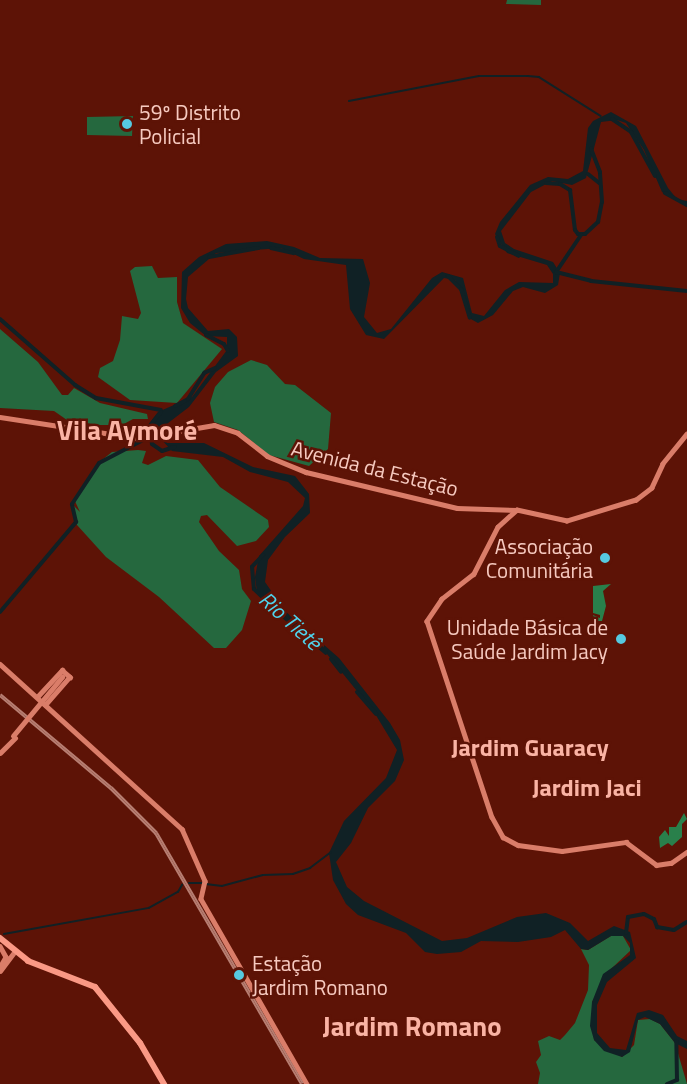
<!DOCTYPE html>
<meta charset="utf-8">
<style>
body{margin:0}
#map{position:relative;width:687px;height:1084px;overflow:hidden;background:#5d1306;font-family:"Titillium Web",sans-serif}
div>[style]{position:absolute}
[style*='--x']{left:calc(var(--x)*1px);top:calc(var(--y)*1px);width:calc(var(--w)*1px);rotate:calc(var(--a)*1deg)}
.green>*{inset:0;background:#25683e}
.forest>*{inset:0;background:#29804b}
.water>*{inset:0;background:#102125}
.stream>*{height:1.5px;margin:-0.75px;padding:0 0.75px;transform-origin:0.75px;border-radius:0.75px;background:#102125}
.river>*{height:4px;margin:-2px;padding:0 2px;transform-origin:2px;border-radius:2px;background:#102125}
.secondary>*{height:4.5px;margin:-2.25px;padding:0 2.25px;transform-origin:2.25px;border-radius:2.25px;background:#da7d69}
.primary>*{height:6px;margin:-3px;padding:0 3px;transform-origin:3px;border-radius:3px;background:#fa9985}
.rail>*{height:4px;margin-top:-2px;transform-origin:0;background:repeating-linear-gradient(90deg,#5d1306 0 4.5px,#b77e72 0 9px);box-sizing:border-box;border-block:2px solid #b77e72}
.secondary-bridge>*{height:4.5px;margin:-2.25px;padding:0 2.25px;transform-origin:2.25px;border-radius:2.25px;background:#da7d69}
.dots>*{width:16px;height:16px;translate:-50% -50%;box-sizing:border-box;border:3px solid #5d1306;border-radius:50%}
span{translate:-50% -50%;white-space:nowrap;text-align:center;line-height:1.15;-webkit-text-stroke:5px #5d1306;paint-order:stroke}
.poi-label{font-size:21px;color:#f7cac0}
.left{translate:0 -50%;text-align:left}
.right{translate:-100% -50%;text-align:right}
.street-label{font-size:21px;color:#f7cac0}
.water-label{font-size:22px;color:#4fd3ec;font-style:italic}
.quarter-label{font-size:24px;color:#fab3a4;font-weight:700}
.district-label{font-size:27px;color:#fab3a4;font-weight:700}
</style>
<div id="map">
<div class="green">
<i style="clip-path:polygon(507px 0,541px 0,541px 5px,506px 4px)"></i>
<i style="clip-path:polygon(133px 116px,132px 136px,87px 135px,87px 117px)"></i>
<i style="clip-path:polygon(152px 266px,158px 278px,177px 277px,177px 302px,183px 323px,222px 349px,177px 403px,130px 400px,98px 377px,100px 368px,113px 361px,120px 340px,122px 316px,138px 319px,141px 313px,130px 271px,135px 267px)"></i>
<i style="clip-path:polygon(0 329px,38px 362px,62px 395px,68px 395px,74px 388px,100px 403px,147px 414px,148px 419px,133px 419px,122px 425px,100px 425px,67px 420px,54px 411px,0 408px)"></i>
<i style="clip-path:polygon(251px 360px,267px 365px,285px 384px,295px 385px,331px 413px,328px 449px,309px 466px,269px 455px,238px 430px,214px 422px,210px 403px,215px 387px,228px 372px)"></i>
<i style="clip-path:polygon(138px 450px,146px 451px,142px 463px,148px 465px,166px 456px,198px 460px,220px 487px,268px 520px,269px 527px,256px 541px,237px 546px,207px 515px,201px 516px,199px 522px,219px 551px,239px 570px,242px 589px,251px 601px,242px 630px,226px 648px,214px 648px,159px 597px,106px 557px,77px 525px,72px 504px,80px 512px,74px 499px,97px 464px,112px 452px)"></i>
<i style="clip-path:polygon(611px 936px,623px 936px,631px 950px,612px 968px,592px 1002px,594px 1040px,622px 1057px,634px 1045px,638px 1020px,650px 1019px,660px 1024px,675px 1043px,687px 1084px,538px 1084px,540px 1073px,536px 1062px,541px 1055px,538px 1041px,549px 1036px,560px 1040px,565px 1035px,575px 1023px,588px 990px,589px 965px,581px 949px,588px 950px)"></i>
</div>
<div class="forest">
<i style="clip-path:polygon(611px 584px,603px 591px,606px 606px,602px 621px,595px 621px,593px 615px,600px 618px,600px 615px,593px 613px,593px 586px)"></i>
<i style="clip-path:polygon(684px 813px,687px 819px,682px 824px,682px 837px,672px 846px,668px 843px,660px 848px,659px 837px,665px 830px,669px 836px,669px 827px,676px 827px)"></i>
</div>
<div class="water">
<i style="clip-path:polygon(611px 112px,636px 126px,668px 188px,677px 199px,687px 201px,687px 207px,662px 192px,644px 150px,626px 123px,617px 120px,601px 122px,586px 178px,572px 185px,552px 181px,531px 192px,501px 231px,505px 243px,514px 249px,553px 262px,560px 273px,558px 285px,545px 293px,523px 287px,513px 291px,493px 315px,478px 323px,469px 318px,463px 291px,455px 280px,444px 278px,384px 339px,366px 335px,350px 309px,346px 265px,304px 259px,281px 248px,216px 253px,188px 277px,186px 299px,188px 308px,208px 331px,229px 329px,237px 337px,238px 356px,216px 372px,189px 407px,159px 430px,167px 443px,204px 443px,253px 467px,295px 476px,309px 494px,310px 513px,285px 537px,268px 560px,265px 582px,285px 611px,339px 658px,390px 723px,400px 740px,404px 760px,395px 781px,368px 808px,351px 843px,336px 862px,347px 887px,364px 901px,442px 941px,467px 938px,517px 917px,546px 913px,570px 923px,588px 941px,614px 926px,630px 932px,636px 958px,607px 982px,597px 1005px,597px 1033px,610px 1048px,626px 1050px,637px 1013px,649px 1010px,663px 1015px,677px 1036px,687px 1041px,687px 1049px,675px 1043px,660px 1024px,645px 1017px,638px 1020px,630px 1052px,622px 1057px,604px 1051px,594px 1040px,590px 1026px,592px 1002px,603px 974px,630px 955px,630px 943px,623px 936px,611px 936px,588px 950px,581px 949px,565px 930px,551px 937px,518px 942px,481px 941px,461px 952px,437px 954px,425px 952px,406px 933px,358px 915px,346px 904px,333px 880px,329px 853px,344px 821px,386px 778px,397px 750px,374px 712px,318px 643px,257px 592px,255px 577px,259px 556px,303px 506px,305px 498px,288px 482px,250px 472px,223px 457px,172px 451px,148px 425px,158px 412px,192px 397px,227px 350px,227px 337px,206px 336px,190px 323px,181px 308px,182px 272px,199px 257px,226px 244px,267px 241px,294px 247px,320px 258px,363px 259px,370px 283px,364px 317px,377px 333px,391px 329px,432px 278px,442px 272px,463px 278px,472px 313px,484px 316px,505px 290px,519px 282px,553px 283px,553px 274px,547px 265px,507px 253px,495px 234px,500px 222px,530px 185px,548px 177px,568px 179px,583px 171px,588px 128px,593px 121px)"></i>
</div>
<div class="stream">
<i style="--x:349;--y:101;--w:132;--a:-10.9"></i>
<i style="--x:479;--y:76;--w:49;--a:0"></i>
<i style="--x:528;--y:76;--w:11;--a:5"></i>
<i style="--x:539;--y:77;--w:73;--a:32.2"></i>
<i style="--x:189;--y:883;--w:13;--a:0"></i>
<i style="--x:206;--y:884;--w:16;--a:7"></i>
<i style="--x:222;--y:886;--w:42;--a:-15"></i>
<i style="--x:263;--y:875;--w:30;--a:-2"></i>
<i style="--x:293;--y:874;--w:18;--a:-19"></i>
<i style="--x:310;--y:868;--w:26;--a:-37"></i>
<i style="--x:4;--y:934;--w:147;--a:-10.2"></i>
<i style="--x:149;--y:908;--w:33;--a:-29"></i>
<i style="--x:178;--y:892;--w:8;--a:-60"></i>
</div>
<div class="river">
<i style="--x:612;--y:119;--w:23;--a:34"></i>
<i style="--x:631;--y:132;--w:50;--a:61.4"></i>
<i style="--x:588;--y:174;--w:14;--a:39"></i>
<i style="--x:546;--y:183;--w:14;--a:4"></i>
<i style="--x:560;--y:184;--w:12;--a:31"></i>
<i style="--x:570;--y:190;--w:40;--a:82.9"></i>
<i style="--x:575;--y:230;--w:5;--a:53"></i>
<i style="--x:578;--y:234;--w:7;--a:0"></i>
<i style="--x:585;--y:234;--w:18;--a:-43"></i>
<i style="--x:598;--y:222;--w:20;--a:-79"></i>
<i style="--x:602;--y:202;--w:30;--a:-94"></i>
<i style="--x:600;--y:172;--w:25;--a:-111"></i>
<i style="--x:665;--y:193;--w:25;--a:29"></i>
<i style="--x:581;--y:235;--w:45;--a:124"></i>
<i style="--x:556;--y:272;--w:36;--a:14"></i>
<i style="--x:591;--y:281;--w:97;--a:5.9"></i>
<i style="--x:497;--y:237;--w:9;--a:72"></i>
<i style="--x:500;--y:246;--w:21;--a:28"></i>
<i style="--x:271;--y:248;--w:23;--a:13"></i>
<i style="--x:209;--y:257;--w:50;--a:-10.4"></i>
<i style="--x:448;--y:276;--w:18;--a:45"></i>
<i style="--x:461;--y:289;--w:30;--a:73"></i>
<i style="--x:0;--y:319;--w:100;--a:41.3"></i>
<i style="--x:75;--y:385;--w:25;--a:32"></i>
<i style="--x:96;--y:398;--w:66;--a:10.5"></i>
<i style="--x:206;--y:335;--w:20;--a:27"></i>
<i style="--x:224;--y:344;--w:8;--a:60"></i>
<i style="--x:175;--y:406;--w:15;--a:-28"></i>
<i style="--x:188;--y:399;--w:31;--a:-58"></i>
<i style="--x:204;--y:373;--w:12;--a:-24"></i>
<i style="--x:161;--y:412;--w:19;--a:129"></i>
<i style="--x:149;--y:427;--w:17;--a:80"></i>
<i style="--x:152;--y:444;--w:12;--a:35"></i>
<i style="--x:162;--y:451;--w:13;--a:-18"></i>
<i style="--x:263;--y:555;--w:16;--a:133"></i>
<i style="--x:252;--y:567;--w:22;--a:85"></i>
<i style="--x:254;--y:589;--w:30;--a:44"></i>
<i style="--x:0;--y:612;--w:118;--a:-49.8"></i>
<i style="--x:76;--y:522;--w:18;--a:-103"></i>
<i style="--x:72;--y:504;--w:49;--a:-56.6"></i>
<i style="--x:99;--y:463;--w:54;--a:-27.5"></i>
<i style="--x:284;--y:617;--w:55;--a:40.6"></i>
<i style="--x:331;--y:659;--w:16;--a:52"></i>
<i style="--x:357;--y:692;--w:29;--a:49"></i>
<i style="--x:626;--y:933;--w:16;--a:-83"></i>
<i style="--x:628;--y:917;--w:16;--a:-11"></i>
<i style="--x:644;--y:914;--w:11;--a:27"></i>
<i style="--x:654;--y:919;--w:9;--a:69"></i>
<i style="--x:657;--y:927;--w:17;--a:10"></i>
<i style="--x:674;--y:930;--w:15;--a:-32"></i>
<i style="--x:667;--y:1084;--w:11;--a:-22"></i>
<i style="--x:677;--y:1080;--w:39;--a:-91"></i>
</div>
<div class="secondary">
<i style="--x:0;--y:417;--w:140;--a:8.7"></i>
<i style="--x:138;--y:438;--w:77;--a:-9.7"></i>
<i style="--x:214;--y:425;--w:25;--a:18"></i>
<i style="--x:238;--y:433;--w:37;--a:38"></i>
<i style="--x:267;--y:456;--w:42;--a:22.3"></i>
<i style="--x:306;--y:472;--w:155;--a:13.4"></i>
<i style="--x:457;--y:508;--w:60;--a:1.9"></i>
<i style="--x:687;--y:434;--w:38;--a:129"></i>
<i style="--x:663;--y:464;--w:26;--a:115"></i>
<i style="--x:652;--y:488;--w:20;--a:143"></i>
<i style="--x:636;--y:500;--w:72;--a:163.1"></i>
<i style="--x:567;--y:521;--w:51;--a:-167.6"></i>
<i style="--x:517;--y:510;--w:25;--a:138"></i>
<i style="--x:498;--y:527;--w:53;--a:117.1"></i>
<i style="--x:474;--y:574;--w:41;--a:142"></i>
<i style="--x:442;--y:599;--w:27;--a:124"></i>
<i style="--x:427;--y:621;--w:206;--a:71.7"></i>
<i style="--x:492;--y:817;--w:23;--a:61"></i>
<i style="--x:503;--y:837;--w:17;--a:28"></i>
<i style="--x:518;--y:845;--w:44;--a:7.8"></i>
<i style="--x:562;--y:851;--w:65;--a:-8"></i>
<i style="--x:626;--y:842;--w:38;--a:37"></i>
<i style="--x:656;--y:865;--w:15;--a:-8"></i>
<i style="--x:671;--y:863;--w:19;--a:-35"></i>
<i style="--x:0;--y:664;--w:246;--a:42.2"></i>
<i style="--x:182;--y:829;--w:57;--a:66.1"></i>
<i style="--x:205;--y:881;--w:18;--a:103"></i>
<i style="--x:201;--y:899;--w:213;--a:60.2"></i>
<i style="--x:37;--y:697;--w:37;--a:-47"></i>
<i style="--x:62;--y:670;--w:11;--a:41"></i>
<i style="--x:70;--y:677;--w:37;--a:131"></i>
<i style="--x:0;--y:753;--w:21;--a:-45"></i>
<i style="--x:0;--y:946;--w:13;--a:61"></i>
<i style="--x:6;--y:957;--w:13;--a:119"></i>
<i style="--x:0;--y:971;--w:25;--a:-53"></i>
</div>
<div class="primary">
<i style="--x:0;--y:938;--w:36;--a:39"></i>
<i style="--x:28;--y:961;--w:72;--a:21.2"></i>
<i style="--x:95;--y:987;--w:72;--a:51.2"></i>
<i style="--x:140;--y:1043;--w:48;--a:59.7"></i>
</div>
<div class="rail">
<i style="--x:0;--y:695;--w:145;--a:40"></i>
<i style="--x:111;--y:788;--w:64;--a:45"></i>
<i style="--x:156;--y:833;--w:290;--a:59.8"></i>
</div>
<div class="secondary-bridge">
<i style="--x:13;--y:736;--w:77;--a:-50.3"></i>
</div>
<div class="dots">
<i style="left:127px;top:124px;background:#56c9e0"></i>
<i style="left:605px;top:558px;background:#56c9e0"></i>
<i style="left:621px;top:639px;background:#56c9e0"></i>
<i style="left:239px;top:975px;background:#56c9e0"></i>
</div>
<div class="poi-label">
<span class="left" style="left:139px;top:124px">59º Distrito<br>Policial</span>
<span class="right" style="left:593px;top:558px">Associação<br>Comunitária</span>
<span class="right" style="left:608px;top:639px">Unidade Básica de<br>Saúde Jardim Jacy</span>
<span class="left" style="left:252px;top:975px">Estação<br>Jardim Romano</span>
</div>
<div class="street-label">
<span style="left:375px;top:468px;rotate:14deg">Avenida da Estação</span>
</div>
<div class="water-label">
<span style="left:290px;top:621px;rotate:42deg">Rio Tietê</span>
</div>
<div class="quarter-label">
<span style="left:530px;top:748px">Jardim Guaracy</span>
<span style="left:587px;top:788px">Jardim Jaci</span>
</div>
<div class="district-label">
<span style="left:127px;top:430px">Vila Aymoré</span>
<span style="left:412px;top:1026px">Jardim Romano</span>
</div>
</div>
